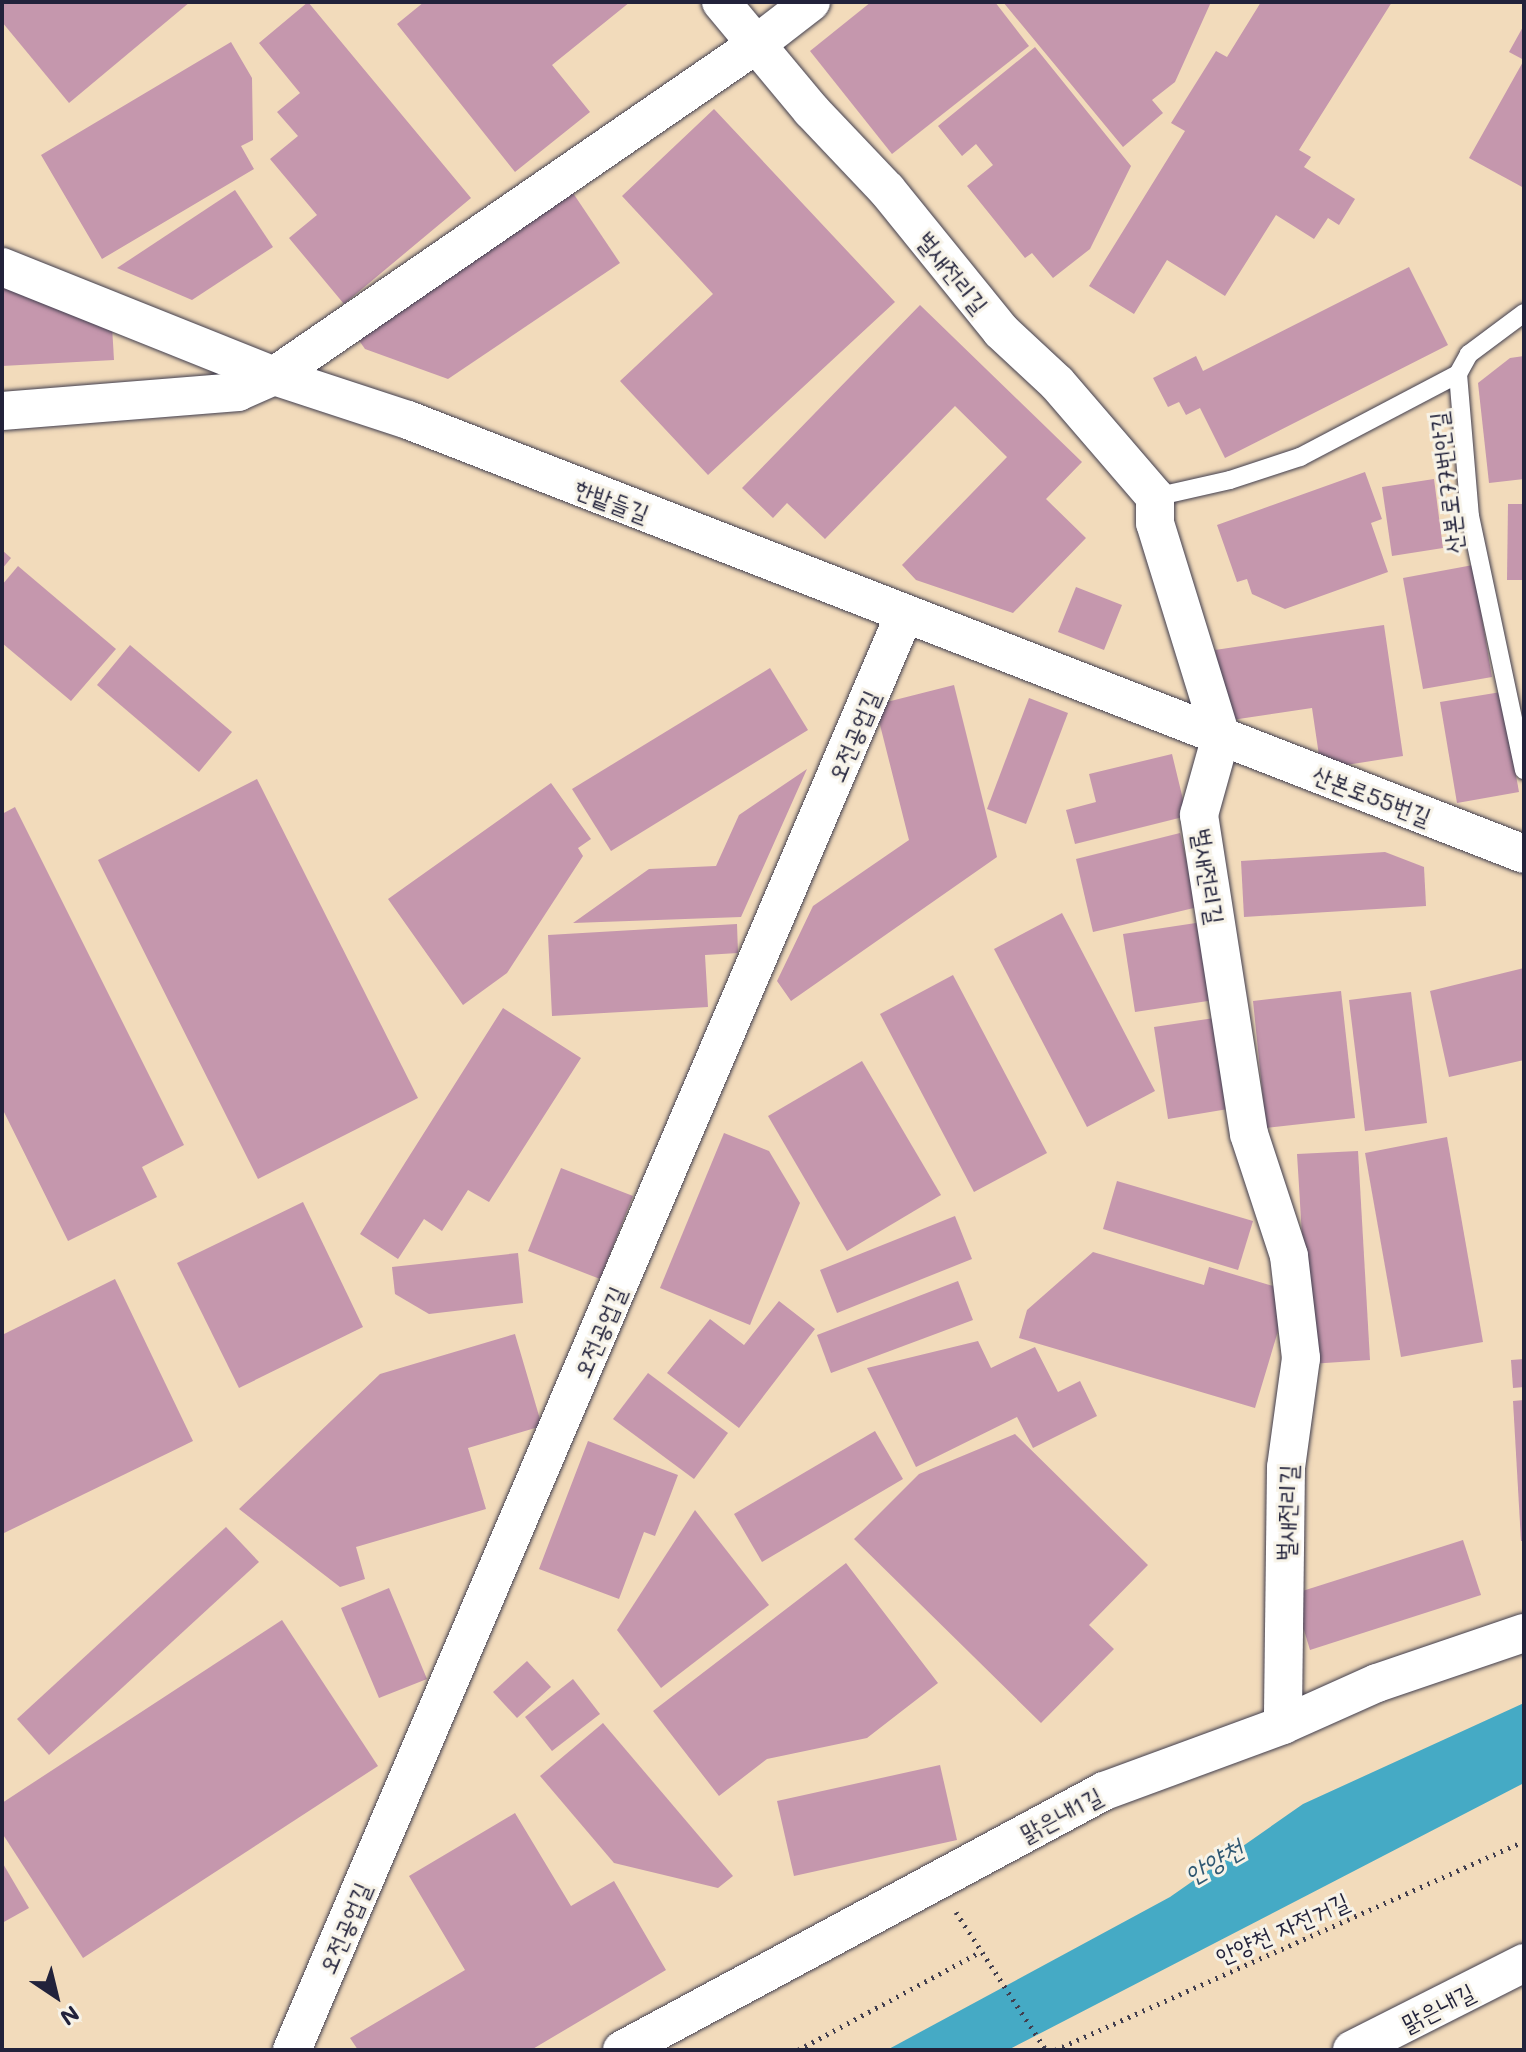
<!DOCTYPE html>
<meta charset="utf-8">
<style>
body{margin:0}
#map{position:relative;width:1526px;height:2052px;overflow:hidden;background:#f2dbbb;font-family:Mali,"Poor Story",sans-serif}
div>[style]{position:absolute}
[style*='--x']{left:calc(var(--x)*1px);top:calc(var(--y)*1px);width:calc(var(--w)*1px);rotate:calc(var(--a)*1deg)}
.water>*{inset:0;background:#45aac5}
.building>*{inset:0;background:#c597ad}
.path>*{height:5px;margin-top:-2.5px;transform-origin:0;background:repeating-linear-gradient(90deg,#413e4e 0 2px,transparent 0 8px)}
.roads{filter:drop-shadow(0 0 2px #413e4e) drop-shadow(0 0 2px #413e4e)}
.service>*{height:18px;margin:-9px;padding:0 9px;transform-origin:9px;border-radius:9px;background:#fff}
.minor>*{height:38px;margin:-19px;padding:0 19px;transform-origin:19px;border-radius:19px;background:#fff}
span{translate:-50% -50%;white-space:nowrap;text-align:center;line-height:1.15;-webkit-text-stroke:6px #f7f3e8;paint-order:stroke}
.street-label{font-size:24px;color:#22223b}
.water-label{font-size:26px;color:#305872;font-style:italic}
.frame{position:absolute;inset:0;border:4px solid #22223b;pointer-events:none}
.north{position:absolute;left:16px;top:1956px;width:80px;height:80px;-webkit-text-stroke:6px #f7f3e8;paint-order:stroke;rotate:145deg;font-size:22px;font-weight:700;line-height:32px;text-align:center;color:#22223b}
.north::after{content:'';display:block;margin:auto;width:28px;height:36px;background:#22223b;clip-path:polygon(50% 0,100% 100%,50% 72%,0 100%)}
</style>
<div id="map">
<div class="water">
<i style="clip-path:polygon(1524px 1703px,1524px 1783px,1008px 2050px,887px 2050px,1170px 1897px,1303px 1804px)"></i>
</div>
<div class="building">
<i style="clip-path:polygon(2px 2px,190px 2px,69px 103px,2px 22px)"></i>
<i style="clip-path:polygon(308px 2px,471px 198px,344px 304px,289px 238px,317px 215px,270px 159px,298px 136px,277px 112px,300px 93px,259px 43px)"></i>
<i style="clip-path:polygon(424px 2px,630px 2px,552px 65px,590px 112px,515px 172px,397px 24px)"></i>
<i style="clip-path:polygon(871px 2px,995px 2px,1029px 46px,892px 154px,810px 51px)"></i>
<i style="clip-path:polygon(1003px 2px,1211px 2px,1175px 82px,1152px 100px,1163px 113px,1123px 147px)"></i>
<i style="clip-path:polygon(1261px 2px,1392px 2px,1299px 150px,1311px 157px,1304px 167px,1355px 199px,1339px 225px,1328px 218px,1314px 239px,1276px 215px,1225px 296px,1167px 260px,1134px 314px,1089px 286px,1185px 131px,1171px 123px,1216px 51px,1227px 57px)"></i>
<i style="clip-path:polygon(1524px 25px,1524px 188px,1469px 158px,1524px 60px,1509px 52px)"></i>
<i style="clip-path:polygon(231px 42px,252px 78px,253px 140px,241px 146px,254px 169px,102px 259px,41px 155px)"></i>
<i style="clip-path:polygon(1035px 47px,1131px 166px,1090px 249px,1053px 278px,1032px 253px,1025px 258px,967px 186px,993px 165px,976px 144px,962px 156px,938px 126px)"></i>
<i style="clip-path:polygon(714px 109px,895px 302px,708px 475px,620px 381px,713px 294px,622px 196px)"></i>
<i style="clip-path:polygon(235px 190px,273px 247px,192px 300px,117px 268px)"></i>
<i style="clip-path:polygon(573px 193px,620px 263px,448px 379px,365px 349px,358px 339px)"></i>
<i style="clip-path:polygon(1409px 267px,1448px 345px,1225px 458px,1200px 408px,1186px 415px,1179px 402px,1168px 407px,1153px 378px,1196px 356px,1203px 371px)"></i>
<i style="clip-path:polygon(2px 285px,112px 326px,114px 360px,2px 366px)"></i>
<i style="clip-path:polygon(920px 305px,1082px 462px,1046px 499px,1086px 538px,1013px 613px,916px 580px,902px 565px,1007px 457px,955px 406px,825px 539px,787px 503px,773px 518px,742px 488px)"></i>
<i style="clip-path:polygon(1524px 356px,1524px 479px,1489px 483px,1478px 383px,1510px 358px)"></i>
<i style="clip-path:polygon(1365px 472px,1382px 519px,1371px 523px,1388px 572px,1285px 609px,1252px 594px,1247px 579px,1237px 582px,1217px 525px)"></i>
<i style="clip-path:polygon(1434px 479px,1443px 548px,1392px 556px,1382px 487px)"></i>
<i style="clip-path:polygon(1508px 504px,1524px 504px,1524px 580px,1507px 580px)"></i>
<i style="clip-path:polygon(2px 550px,11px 558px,2px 569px)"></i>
<i style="clip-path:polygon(1473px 565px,1492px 677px,1423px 689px,1403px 578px)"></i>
<i style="clip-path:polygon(18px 566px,116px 649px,71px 701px,2px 643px,2px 585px)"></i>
<i style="clip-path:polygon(1076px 587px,1122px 605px,1104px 650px,1058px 632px)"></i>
<i style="clip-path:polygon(1384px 625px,1403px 756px,1321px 769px,1312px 708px,1225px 721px,1215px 650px)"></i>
<i style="clip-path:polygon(130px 645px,232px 732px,199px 772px,97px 685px)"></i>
<i style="clip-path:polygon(770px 668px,808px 730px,611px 851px,572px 789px)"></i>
<i style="clip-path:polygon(954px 685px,997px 857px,791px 1001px,777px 981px,813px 906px,909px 840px,875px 705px)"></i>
<i style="clip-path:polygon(1501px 692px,1519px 792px,1457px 803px,1440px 702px)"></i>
<i style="clip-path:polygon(1029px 698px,1068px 713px,1026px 824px,987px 809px)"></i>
<i style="clip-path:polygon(1172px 754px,1187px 816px,1075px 844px,1066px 810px,1096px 802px,1089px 774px)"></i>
<i style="clip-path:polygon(807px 769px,741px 917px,573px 923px,649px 869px,716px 866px,739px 815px)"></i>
<i style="clip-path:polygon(257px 779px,418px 1098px,258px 1179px,98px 860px)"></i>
<i style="clip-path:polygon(551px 783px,591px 839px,578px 848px,583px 856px,507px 973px,463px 1005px,388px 899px)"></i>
<i style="clip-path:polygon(15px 807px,184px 1145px,142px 1167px,157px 1197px,68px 1241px,2px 1108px,2px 814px)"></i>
<i style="clip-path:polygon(1180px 833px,1198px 907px,1093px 932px,1076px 859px)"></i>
<i style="clip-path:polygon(1385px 852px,1424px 867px,1426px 906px,1244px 917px,1241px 861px)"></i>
<i style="clip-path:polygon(1062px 913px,1155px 1091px,1087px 1127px,994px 949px)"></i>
<i style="clip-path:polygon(1209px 921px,1221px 999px,1135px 1012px,1123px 934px)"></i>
<i style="clip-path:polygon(737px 924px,738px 953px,705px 955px,708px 1007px,552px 1016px,548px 935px)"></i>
<i style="clip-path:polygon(1524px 968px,1524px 1060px,1449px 1077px,1430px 991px)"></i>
<i style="clip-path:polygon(953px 975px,1047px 1153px,974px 1192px,880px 1014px)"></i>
<i style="clip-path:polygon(1341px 991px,1355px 1118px,1266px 1128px,1253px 1001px)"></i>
<i style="clip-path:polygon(1411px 992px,1427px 1123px,1365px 1131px,1349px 1000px)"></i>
<i style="clip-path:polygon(503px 1008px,581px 1058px,489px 1202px,468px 1190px,442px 1231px,424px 1219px,398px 1259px,360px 1234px)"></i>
<i style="clip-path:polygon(1221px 1017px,1234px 1108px,1168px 1119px,1154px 1027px)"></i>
<i style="clip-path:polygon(862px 1061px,941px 1195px,847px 1251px,768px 1116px)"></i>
<i style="clip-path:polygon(724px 1133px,769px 1151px,800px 1203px,750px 1325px,660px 1288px)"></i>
<i style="clip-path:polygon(1447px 1137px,1483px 1342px,1401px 1357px,1365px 1153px)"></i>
<i style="clip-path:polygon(1358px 1151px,1370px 1360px,1310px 1364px,1297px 1154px)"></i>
<i style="clip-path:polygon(561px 1168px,633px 1196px,600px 1279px,528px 1251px)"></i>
<i style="clip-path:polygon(1117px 1181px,1253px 1221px,1238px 1270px,1103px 1229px)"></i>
<i style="clip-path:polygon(303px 1202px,363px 1327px,239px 1388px,177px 1263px)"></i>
<i style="clip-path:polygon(955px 1216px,972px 1259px,837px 1313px,820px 1270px)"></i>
<i style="clip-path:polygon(1093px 1252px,1204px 1285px,1209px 1267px,1290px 1291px,1255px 1408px,1019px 1338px,1027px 1310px)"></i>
<i style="clip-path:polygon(518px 1253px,523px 1303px,429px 1314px,395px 1294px,392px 1267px)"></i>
<i style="clip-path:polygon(115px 1279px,193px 1441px,2px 1534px,2px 1335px)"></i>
<i style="clip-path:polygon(958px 1281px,973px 1320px,831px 1373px,817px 1335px)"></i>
<i style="clip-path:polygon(779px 1301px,815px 1329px,739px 1428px,667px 1373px,710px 1319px,744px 1345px)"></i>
<i style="clip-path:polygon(515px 1334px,542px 1426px,468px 1448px,486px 1509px,356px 1547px,365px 1579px,340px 1587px,239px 1509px,380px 1374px)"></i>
<i style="clip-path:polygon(978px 1341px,991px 1368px,1035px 1347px,1058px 1392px,1080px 1381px,1097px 1416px,1033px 1448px,1017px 1417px,916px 1467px,867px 1368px)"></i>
<i style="clip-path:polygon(1524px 1359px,1524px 1387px,1513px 1388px,1511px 1360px)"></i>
<i style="clip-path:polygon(648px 1373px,728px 1433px,694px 1479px,613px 1419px)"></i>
<i style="clip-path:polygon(1524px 1400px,1524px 1541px,1521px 1541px,1513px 1401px)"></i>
<i style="clip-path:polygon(875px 1431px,903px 1479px,762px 1562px,734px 1514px)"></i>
<i style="clip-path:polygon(1015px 1434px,1148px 1565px,1089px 1625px,1114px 1649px,1041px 1723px,854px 1539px,919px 1474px)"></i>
<i style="clip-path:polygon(588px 1441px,678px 1475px,655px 1536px,644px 1532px,619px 1599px,539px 1569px)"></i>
<i style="clip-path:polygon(695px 1510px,769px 1605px,661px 1688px,617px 1630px)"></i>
<i style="clip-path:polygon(226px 1527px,259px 1562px,49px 1755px,17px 1719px)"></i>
<i style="clip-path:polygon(1463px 1540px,1481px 1595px,1310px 1650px,1293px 1594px)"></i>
<i style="clip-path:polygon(846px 1563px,938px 1683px,867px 1738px,767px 1759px,719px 1796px,653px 1711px)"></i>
<i style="clip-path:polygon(389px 1588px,427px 1679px,379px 1698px,341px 1608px)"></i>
<i style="clip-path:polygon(282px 1620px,378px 1766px,83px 1958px,2px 1833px,2px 1803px)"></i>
<i style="clip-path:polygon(527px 1661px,551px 1687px,517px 1718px,493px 1692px)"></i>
<i style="clip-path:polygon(573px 1679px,600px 1714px,552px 1751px,525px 1717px)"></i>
<i style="clip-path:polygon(603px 1723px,733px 1876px,718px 1888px,614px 1863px,540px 1776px)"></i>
<i style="clip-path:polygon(940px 1765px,957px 1840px,794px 1876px,777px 1801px)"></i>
<i style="clip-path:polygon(515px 1813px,571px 1906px,614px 1881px,666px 1970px,531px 2050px,358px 2050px,350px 2038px,465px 1970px,409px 1876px)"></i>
<i style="clip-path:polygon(2px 1862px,29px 1908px,2px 1923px)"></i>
</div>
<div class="path">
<i style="--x:956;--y:1912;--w:165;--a:56.9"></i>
<i style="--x:798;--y:2050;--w:207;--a:-28.3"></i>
<i style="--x:1055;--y:2050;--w:513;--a:-24.02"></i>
</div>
<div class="roads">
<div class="service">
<i style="--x:1524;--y:313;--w:69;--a:143.3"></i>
<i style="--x:1469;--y:354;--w:23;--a:119"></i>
<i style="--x:1458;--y:374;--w:143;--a:85.2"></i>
<i style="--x:1470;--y:516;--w:260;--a:78"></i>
<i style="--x:1155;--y:497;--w:77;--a:-12.8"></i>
<i style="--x:1230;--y:480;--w:74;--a:-18.2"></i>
<i style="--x:1300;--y:457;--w:178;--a:-27.7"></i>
</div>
<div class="minor">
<i style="--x:721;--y:2;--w:141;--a:50.2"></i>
<i style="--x:811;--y:110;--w:110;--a:46.5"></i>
<i style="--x:887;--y:190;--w:181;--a:51"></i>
<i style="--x:1001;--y:331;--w:76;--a:42.9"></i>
<i style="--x:1057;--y:383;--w:150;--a:49.3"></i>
<i style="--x:1155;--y:497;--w:26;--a:90"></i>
<i style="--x:1155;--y:523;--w:223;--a:72.8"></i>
<i style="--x:1221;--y:736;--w:82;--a:105.6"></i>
<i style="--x:1199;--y:815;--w:323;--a:81.1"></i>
<i style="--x:1249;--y:1134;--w:128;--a:71.8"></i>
<i style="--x:1289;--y:1256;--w:103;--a:83.3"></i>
<i style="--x:1301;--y:1358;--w:110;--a:97.8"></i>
<i style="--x:1286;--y:1467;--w:258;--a:90.7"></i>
<i style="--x:2;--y:267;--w:293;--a:21.8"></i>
<i style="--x:274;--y:376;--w:141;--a:18.2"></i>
<i style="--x:408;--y:420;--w:1197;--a:21.25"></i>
<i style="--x:2;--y:411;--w:237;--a:-4.6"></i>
<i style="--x:238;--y:392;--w:39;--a:-24"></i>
<i style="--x:274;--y:376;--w:582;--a:-34.51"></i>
<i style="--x:754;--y:46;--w:72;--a:-37.7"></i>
<i style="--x:292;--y:2050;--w:1562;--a:-66.9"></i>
<i style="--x:622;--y:2050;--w:547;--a:-28.25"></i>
<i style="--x:1104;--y:1791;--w:191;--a:-20.2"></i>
<i style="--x:1283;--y:1725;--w:103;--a:-24.1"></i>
<i style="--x:1377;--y:1683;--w:155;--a:-18.8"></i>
<i style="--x:1352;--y:2050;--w:193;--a:-26.8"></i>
</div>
</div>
<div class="street-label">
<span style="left:953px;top:272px;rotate:51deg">벌새전리길</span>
<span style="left:1446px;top:483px;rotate:-97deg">산본로77번안길</span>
<span style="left:612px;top:500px;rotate:21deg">한밭들길</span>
<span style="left:853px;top:736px;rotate:-67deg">오전공업길</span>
<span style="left:1372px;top:795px;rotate:21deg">산본로55번길</span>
<span style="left:1209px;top:876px;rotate:81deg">벌새전리길</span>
<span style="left:599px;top:1332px;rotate:-67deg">오전공업길</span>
<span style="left:1286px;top:1513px;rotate:-88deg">벌새전리길</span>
<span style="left:1061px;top:1814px;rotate:-28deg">맑은내1길</span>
<span style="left:344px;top:1928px;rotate:-67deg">오전공업길</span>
<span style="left:1282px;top:1928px;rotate:-24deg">안양천 자전거길</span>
<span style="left:1438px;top:2007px;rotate:-27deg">맑은내길</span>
</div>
<div class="water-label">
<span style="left:1214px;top:1862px;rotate:-30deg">안양천</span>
</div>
<div class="frame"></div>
<div class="north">N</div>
</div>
